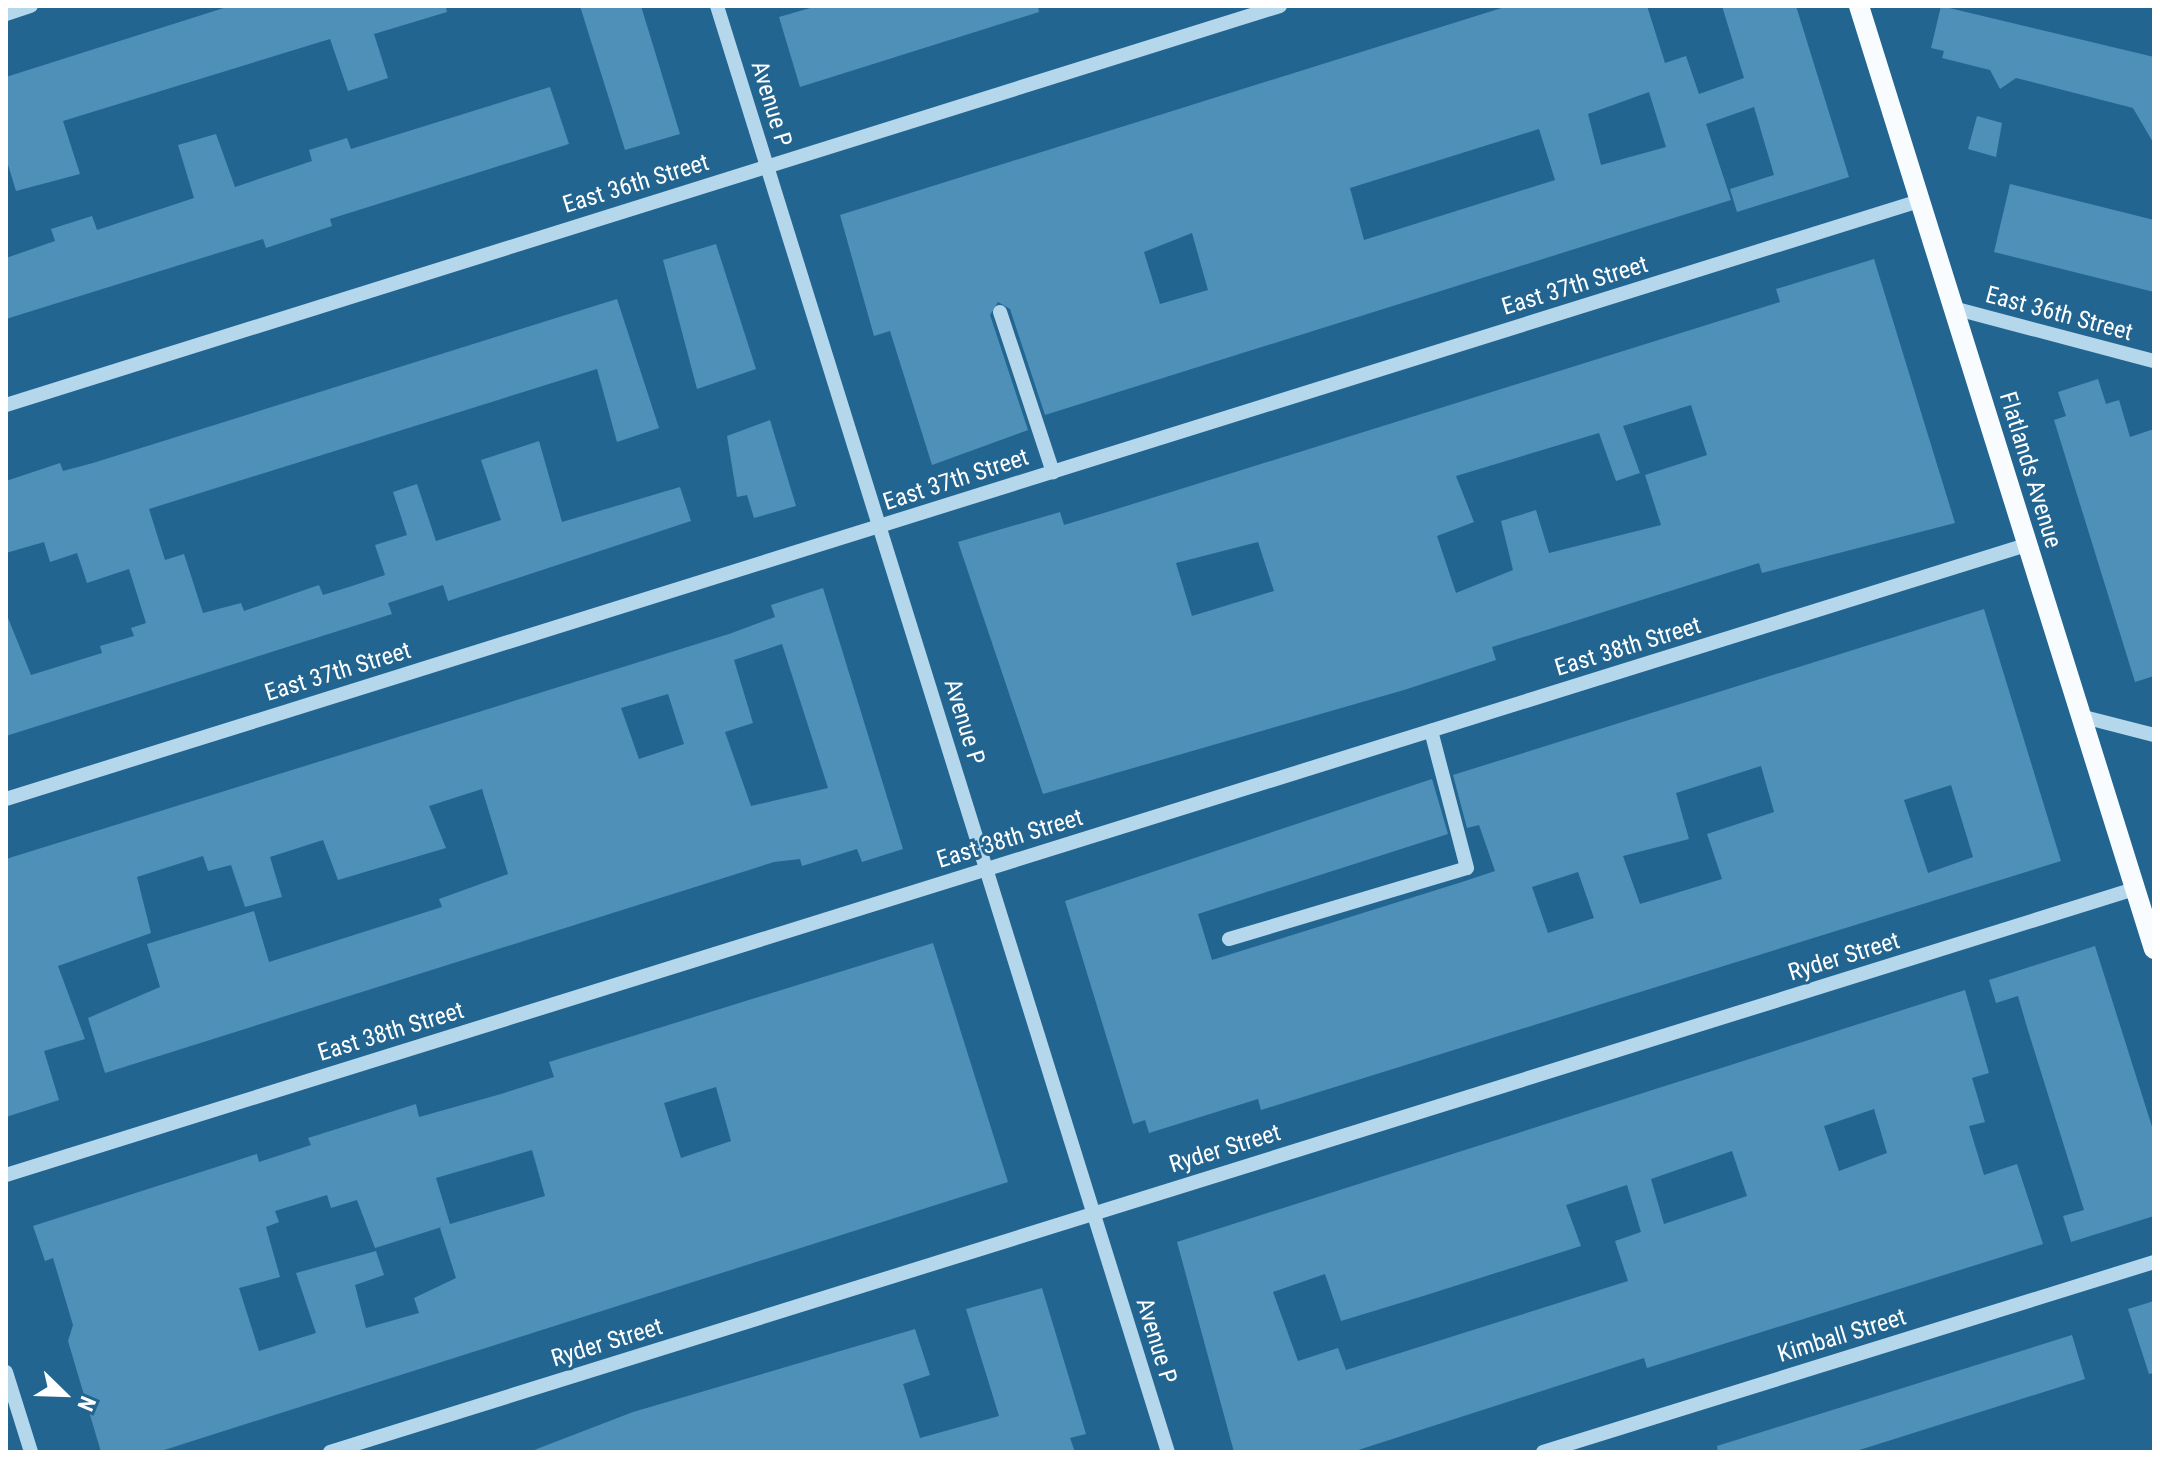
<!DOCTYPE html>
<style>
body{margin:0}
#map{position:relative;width:2160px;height:1458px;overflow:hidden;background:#226591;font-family:"Roboto Condensed",sans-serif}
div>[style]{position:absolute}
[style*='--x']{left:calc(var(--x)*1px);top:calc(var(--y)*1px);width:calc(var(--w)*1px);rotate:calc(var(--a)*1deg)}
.building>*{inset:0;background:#4f90b9}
.minor>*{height:14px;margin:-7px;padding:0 7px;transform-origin:7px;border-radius:7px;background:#b4d7ec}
.major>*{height:20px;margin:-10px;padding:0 10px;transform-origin:10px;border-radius:10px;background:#f9fcff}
span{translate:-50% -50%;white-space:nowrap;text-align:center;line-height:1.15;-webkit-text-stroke:6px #226591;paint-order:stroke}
.street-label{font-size:24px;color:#fff}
.frame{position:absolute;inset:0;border:8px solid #fff;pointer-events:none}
.north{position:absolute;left:24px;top:1354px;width:80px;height:80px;-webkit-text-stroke:6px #226591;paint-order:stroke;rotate:113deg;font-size:22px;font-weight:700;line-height:32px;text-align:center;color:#fff}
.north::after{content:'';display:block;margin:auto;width:28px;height:36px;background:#fff;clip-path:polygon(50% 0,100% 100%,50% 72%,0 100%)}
</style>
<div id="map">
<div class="building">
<i style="clip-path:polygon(230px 6px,446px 6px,447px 12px,374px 34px,388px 78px,348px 91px,330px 39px,63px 121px,80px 174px,16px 191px,6px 158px,6px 77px)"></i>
<i style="clip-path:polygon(580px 6px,641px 6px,680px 134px,625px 150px)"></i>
<i style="clip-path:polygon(817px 6px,1038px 6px,1039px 12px,800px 87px,779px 17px)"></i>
<i style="clip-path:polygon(evenodd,1508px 6px,1647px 6px,1665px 63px,1686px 56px,1699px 94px,1744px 78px,1722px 6px,1796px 6px,1849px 177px,1737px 212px,1730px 189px,1774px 175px,1754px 107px,1706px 124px,1731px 200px,1045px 415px,1010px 309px,998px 302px,990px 315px,1028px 430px,932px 465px,890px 331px,874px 336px,840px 215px,1508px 6px,1649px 92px,1666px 147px,1601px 165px,1588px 114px,1649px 92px,1508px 6px,1539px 129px,1555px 180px,1364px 240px,1350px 188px,1539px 129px,1508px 6px,1192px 233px,1208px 290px,1160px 304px,1144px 252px,1192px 233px)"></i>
<i style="clip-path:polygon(1941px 6px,2154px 57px,2154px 144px,2133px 108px,2016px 78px,2000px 89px,1990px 70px,1942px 58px,1944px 51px,1931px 48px)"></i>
<i style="clip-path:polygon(550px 87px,569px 144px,330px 219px,332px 226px,266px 248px,263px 239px,6px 319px,6px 258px,55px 241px,51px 229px,92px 216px,97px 230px,194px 198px,178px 145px,216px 134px,235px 187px,312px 161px,309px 150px,347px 138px,351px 149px)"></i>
<i style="clip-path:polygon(1977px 116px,2002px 123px,1996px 157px,1968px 149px)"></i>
<i style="clip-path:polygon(2010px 184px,2154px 220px,2154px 292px,1994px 252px)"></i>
<i style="clip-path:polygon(716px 244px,756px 369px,697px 389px,663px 260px)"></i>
<i style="clip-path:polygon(evenodd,1874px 259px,1955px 523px,1762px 573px,1759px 563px,1492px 647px,1496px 660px,1404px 690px,1043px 794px,958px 542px,1060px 512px,1064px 525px,1107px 512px,1780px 302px,1776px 289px,1874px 259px,1691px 405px,1707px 455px,1645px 475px,1661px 525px,1549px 553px,1536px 510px,1501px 521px,1513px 570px,1456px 593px,1437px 536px,1474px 522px,1456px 476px,1599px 433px,1616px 481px,1640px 473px,1623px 426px,1691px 405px,1874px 259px,1258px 542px,1274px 591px,1192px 616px,1176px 563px,1258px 542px)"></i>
<i style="clip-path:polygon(617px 299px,659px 428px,617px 442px,597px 369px,149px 509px,165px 560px,184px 554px,203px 613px,241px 603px,244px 611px,319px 585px,323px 595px,352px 586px,385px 575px,375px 545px,407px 535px,393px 492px,417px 484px,436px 541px,501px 520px,481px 460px,539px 441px,562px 522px,680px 487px,691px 521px,448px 601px,443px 585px,388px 603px,392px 614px,6px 736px,6px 613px,31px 675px,102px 653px,100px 646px,134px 636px,131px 628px,146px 623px,129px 569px,87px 583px,77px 553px,50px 562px,44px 542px,6px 553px,6px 481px,60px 463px,63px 471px,93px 463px)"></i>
<i style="clip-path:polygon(2098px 379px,2106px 404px,2119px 400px,2130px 437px,2154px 429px,2154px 676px,2135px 682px,2054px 420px,2066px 416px,2058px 392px)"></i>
<i style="clip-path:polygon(770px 420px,796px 506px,754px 518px,747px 495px,737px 497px,727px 436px)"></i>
<i style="clip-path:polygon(evenodd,823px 588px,903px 849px,862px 862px,857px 849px,802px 866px,800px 859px,774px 862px,105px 1073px,88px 1018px,160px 987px,147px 944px,254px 911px,269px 962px,442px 907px,439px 899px,508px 874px,482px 789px,429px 806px,446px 848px,338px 880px,323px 840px,270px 857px,282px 897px,245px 907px,231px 865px,208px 871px,203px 856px,137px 877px,151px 933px,58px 966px,85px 1039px,44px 1051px,59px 1100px,6px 1117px,6px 859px,729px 634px,775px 617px,771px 605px,823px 588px,782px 644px,828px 788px,751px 806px,725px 732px,753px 723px,734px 660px,782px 644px,823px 588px,668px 694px,684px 744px,639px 759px,621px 708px,668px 694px)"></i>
<i style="clip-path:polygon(evenodd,1984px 609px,2061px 861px,1261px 1110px,1258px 1099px,1149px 1133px,1145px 1120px,1133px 1124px,1065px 901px,1432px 779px,1448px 834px,1198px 914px,1212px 960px,1462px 882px,1495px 871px,1479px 825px,1467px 828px,1453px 775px,1984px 609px,1761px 766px,1774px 812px,1707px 834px,1722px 879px,1640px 904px,1623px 856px,1689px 839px,1676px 793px,1761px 766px,1984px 609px,1951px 785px,1973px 857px,1928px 873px,1904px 800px,1951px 785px,1984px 609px,1578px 872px,1594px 918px,1548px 933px,1532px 887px,1578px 872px)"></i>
<i style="clip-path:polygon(evenodd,933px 943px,1008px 1182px,158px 1452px,101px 1452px,68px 1341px,73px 1325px,53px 1258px,45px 1261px,33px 1226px,257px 1154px,259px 1162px,311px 1145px,308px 1138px,416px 1104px,419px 1117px,501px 1094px,554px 1077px,549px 1062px,933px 943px,716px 1087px,731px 1141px,681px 1158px,664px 1103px,716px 1087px,933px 943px,532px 1150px,545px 1196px,450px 1224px,436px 1178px,532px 1150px,933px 943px,327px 1195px,331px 1208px,357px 1200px,375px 1248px,445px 1226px,440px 1228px,456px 1278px,414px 1298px,419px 1313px,366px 1328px,355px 1285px,384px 1275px,376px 1251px,296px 1273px,316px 1333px,259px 1351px,239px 1288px,280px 1277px,266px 1227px,279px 1222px,275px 1211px,327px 1195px)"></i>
<i style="clip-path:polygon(2095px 946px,2154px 1133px,2154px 1216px,2071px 1242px,2063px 1216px,2084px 1210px,2026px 1024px,2018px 996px,1996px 1003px,1989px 980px)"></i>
<i style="clip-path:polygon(evenodd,1965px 990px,1989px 1073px,1972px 1078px,1985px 1122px,1969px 1126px,1984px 1175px,2017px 1164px,2043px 1244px,1647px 1368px,1644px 1358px,1352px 1452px,1234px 1452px,1177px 1242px,1965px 990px,1874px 1109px,1887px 1153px,1839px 1171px,1824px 1126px,1874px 1109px,1965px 990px,1732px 1151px,1747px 1196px,1664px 1224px,1651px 1179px,1732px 1151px,1965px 990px,1627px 1185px,1641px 1232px,1615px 1241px,1628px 1281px,1346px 1370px,1338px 1348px,1298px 1361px,1273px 1292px,1325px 1274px,1341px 1321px,1420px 1297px,1581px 1246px,1566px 1205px,1627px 1185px)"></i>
<i style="clip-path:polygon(1042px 1288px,1086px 1434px,1070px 1438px,1075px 1452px,529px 1452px,633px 1412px,915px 1329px,930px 1375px,903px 1384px,920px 1438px,999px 1416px,966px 1309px)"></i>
<i style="clip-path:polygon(2154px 1301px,2154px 1373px,2149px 1374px,2128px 1309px)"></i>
<i style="clip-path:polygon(2072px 1335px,2085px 1379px,1853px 1452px,1718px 1452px,1717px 1446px)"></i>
</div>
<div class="minor">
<i style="--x:717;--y:6;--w:1515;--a:72.68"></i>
<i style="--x:6;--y:14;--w:26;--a:-18"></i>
<i style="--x:1953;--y:308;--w:208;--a:14.8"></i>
<i style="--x:1000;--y:312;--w:169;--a:71.7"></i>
<i style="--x:6;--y:405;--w:1335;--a:-17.39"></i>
<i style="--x:2080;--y:716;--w:76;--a:14.4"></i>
<i style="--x:6;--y:799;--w:2004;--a:-17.36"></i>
<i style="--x:1229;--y:939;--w:248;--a:-16.6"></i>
<i style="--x:1467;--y:868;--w:142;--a:-104.7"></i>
<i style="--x:6;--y:1175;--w:2116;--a:-17.32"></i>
<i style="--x:6;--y:1372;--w:84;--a:72.6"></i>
<i style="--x:330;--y:1452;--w:1890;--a:-17.33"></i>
<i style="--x:1543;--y:1452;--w:640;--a:-17.27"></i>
</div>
<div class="major">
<i style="--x:1859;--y:6;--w:988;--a:72.63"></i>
</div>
<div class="street-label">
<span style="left:771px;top:104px;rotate:73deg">Avenue P</span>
<span style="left:636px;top:184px;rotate:-17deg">East 36th Street</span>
<span style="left:1575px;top:286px;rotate:-17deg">East 37th Street</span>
<span style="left:2059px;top:314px;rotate:15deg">East 36th Street</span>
<span style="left:2030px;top:470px;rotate:73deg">Flatlands Avenue</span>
<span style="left:956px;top:480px;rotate:-18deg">East 37th Street</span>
<span style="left:1628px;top:647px;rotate:-17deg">East 38th Street</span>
<span style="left:338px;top:672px;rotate:-17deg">East 37th Street</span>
<span style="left:964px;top:722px;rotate:73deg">Avenue P</span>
<span style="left:1010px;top:839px;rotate:-17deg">East 38th Street</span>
<span style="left:1844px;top:957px;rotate:-17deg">Ryder Street</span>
<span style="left:391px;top:1032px;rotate:-17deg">East 38th Street</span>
<span style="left:1225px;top:1149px;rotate:-17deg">Ryder Street</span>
<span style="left:1842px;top:1336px;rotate:-17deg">Kimball Street</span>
<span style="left:1156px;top:1341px;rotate:73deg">Avenue P</span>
<span style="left:607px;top:1343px;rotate:-17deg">Ryder Street</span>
</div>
<div class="frame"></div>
<div class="north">N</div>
</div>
